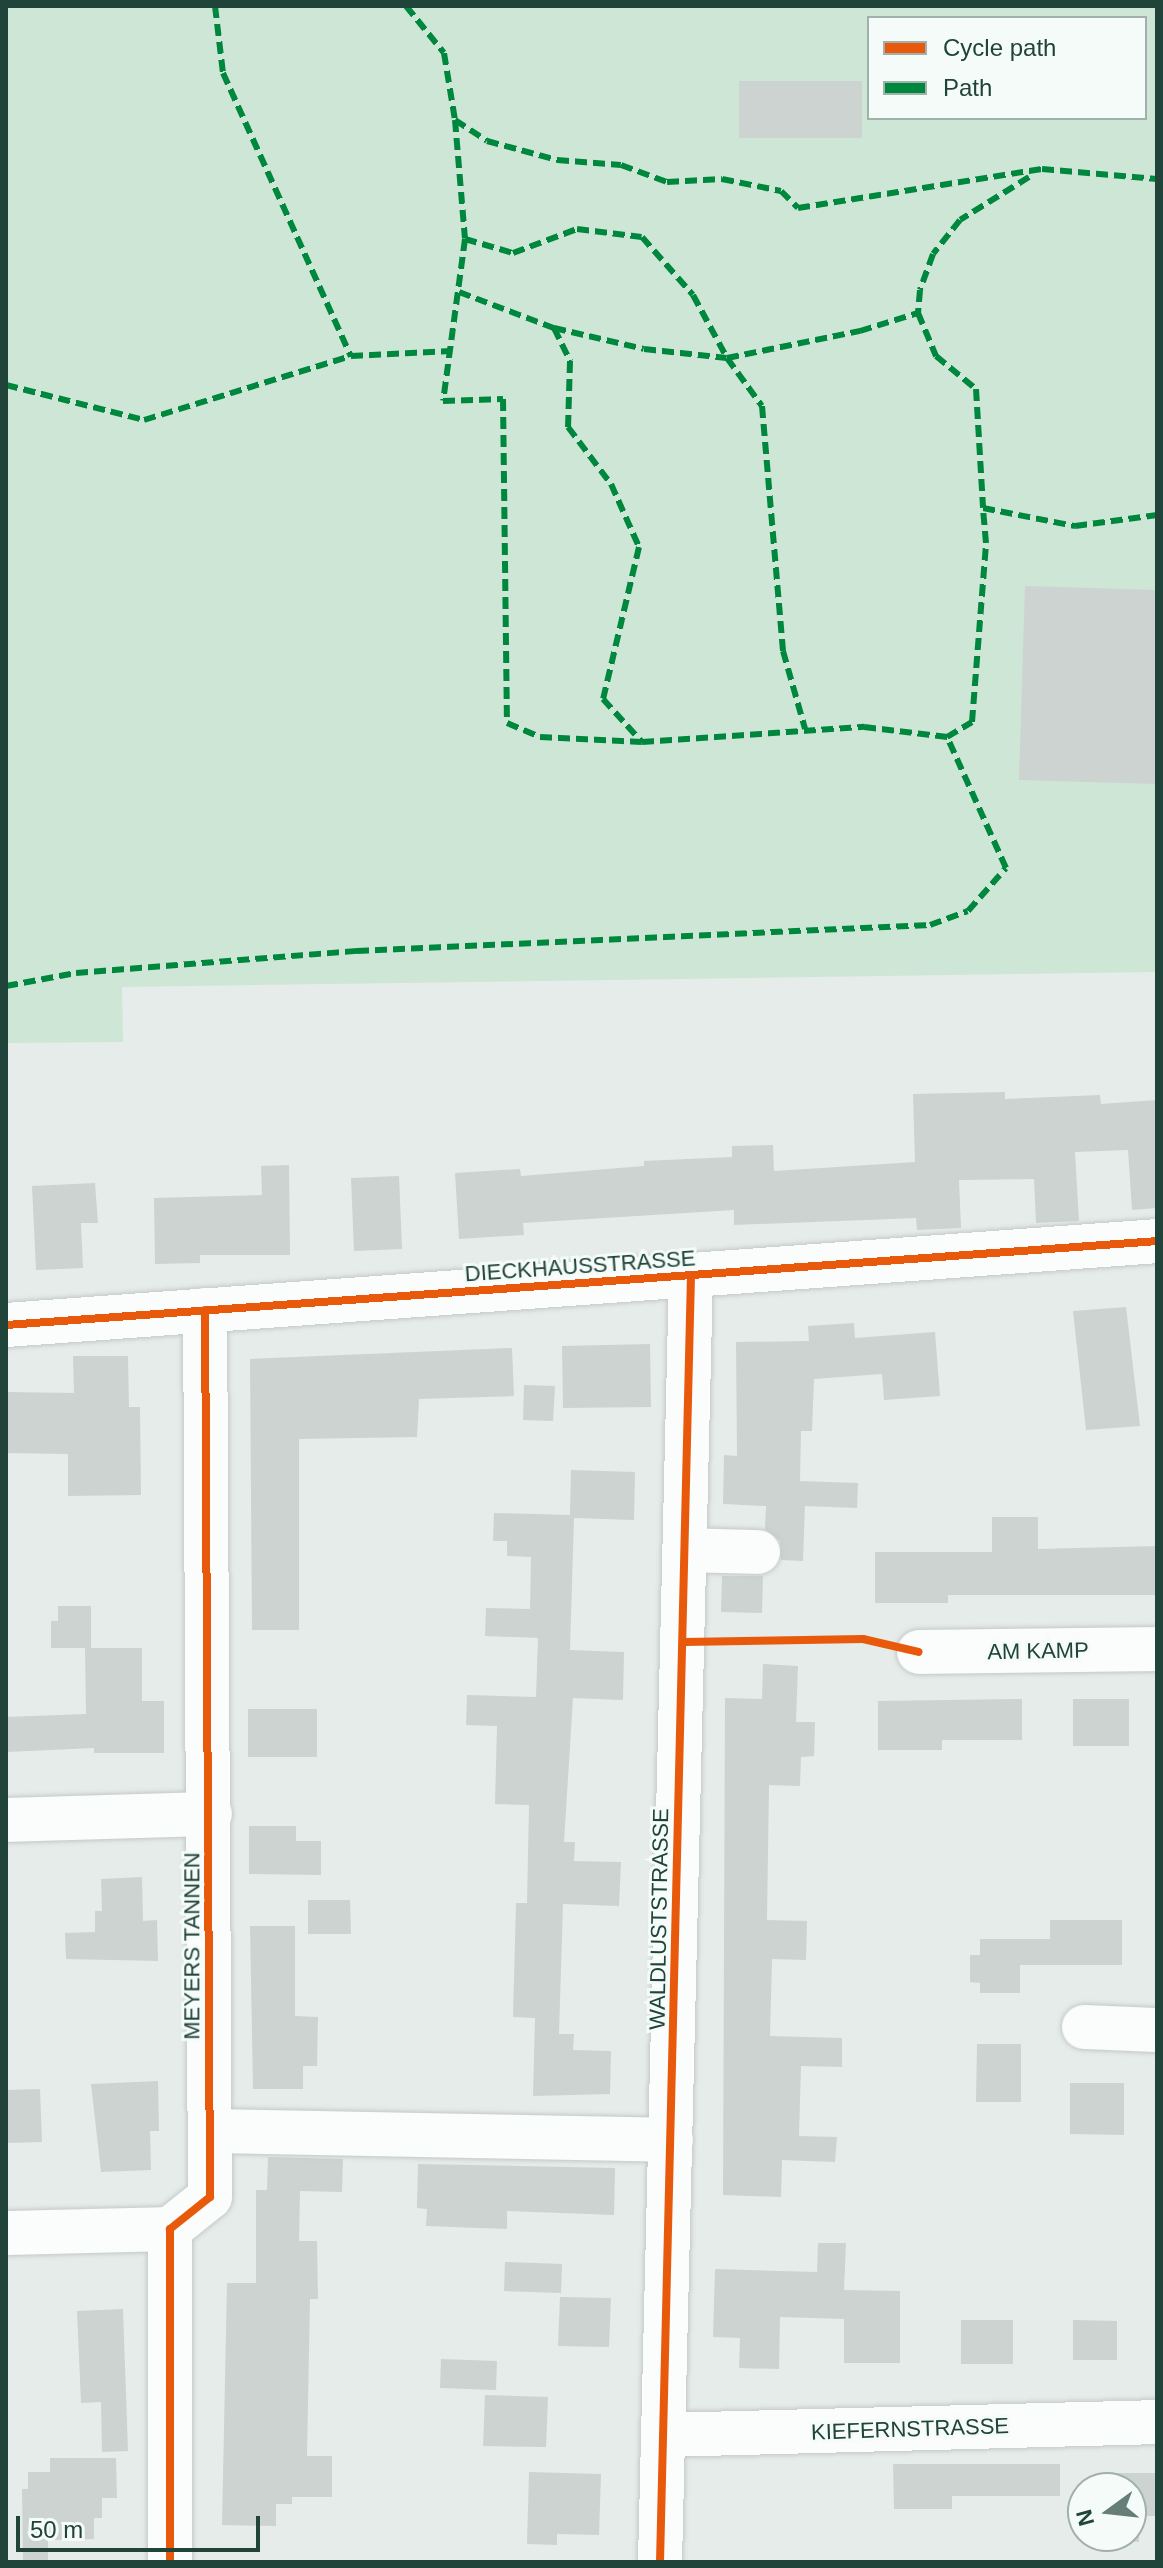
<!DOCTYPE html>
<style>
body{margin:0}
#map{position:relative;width:1163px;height:2568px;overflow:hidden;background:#e6ece9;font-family:Helvetica,sans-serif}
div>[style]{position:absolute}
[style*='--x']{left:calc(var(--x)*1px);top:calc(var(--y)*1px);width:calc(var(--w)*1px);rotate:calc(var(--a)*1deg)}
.green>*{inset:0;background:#cee6d5}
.building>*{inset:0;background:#ccd3d1}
.roads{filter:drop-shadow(0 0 2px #c3c9c7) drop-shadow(0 0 2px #c3c9c7)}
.minor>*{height:44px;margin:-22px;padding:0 22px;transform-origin:22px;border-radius:22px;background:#fbfcfc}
.quiet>*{height:6px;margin-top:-3px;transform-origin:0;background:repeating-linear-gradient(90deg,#00873e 0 12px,transparent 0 18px)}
.cycleway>*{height:8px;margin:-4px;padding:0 4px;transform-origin:4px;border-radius:4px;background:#e8590c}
span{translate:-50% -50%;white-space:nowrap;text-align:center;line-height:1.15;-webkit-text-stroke:6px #f5fbf8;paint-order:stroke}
.street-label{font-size:22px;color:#20433a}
.frame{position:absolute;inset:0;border:8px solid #20433a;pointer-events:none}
.legend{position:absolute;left:867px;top:16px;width:280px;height:104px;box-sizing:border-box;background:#f5fbf8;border:2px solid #a0b1ac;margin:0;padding:10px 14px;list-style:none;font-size:24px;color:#20433a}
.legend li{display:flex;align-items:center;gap:16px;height:40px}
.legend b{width:40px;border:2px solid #a0b1ac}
.north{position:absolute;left:1067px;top:2472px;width:80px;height:80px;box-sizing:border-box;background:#f5fbf8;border:2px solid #a0b1ac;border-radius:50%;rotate:255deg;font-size:22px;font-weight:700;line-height:32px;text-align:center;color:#20433a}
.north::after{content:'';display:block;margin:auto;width:28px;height:36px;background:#657e77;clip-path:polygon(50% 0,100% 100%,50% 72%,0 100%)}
.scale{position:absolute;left:16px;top:2516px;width:244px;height:36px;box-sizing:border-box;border:4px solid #20433a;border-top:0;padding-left:10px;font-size:24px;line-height:28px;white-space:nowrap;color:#20433a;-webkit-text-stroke:6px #f5fbf8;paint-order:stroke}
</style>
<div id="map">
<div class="green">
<i style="clip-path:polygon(evenodd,6px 6px,1157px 6px,1157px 972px,122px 987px,123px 1042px,6px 1043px,6px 6px,869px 18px,1145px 18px,1145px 118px,869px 118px,869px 18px)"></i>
</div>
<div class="building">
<i style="clip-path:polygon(739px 81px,862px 81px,862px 138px,739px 138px)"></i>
<i style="clip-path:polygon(1025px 586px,1157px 590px,1157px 784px,1019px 780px)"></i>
<i style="clip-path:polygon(1005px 1092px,1005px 1099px,1100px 1095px,1101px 1104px,1157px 1100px,1157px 1208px,1132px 1210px,1128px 1150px,1075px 1152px,1079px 1221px,1036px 1223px,1034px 1179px,959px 1180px,961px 1228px,917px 1230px,916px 1218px,734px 1225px,734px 1210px,523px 1223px,524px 1235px,459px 1239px,455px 1173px,520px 1169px,521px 1176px,644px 1166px,644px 1161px,732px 1157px,732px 1146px,773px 1145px,774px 1171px,915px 1162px,913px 1094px)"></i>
<i style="clip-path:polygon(289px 1165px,290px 1255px,200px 1255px,200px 1263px,155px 1264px,154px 1198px,262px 1195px,261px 1166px)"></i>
<i style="clip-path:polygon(399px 1176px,402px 1249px,354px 1251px,351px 1178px)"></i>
<i style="clip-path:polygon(95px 1183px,98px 1223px,81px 1223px,83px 1268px,36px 1270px,32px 1186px)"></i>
<i style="clip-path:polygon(1126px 1307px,1140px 1426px,1086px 1430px,1073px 1311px)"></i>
<i style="clip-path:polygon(854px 1323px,855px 1338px,935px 1332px,940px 1396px,884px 1400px,882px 1374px,814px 1379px,812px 1431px,801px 1431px,800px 1481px,858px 1483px,857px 1508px,805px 1506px,803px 1561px,781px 1560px,780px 1541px,765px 1529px,766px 1506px,723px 1504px,724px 1455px,737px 1456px,736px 1342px,809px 1341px,808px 1326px)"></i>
<i style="clip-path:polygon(650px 1344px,651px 1407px,563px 1408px,562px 1346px)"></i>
<i style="clip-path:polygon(512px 1348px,514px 1396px,419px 1399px,417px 1437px,299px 1439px,299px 1630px,252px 1630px,250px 1359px)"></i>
<i style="clip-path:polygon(73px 1356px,128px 1356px,129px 1407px,140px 1407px,141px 1495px,68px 1496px,68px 1454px,6px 1453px,6px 1392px,74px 1393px)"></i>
<i style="clip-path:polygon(524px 1385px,555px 1386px,553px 1421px,523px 1420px)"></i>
<i style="clip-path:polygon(571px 1470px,635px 1472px,634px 1520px,574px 1518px,570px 1650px,624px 1652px,623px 1700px,573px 1698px,564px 1842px,575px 1842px,574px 1861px,621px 1862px,619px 1906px,563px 1904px,559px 2034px,574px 2034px,573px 2050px,611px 2051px,610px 2094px,533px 2096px,535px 2018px,513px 2017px,516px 1903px,527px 1903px,529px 1805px,495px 1804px,497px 1726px,466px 1725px,467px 1695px,536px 1697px,538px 1638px,485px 1636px,486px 1608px,530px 1609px,531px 1557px,507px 1556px,507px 1541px,493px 1541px,494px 1513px,570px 1515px)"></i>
<i style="clip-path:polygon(992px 1517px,1038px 1517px,1038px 1549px,1157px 1546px,1157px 1595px,948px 1595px,948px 1603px,875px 1603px,875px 1552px,992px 1552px)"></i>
<i style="clip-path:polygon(722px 1576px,763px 1576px,762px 1613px,721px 1612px)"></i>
<i style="clip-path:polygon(58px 1606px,91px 1606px,91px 1648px,51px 1648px,51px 1621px,58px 1621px)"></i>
<i style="clip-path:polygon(85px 1648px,142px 1648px,142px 1701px,164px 1701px,164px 1753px,94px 1753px,94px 1748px,6px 1752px,6px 1717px,86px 1714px)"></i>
<i style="clip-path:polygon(763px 1664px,798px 1666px,796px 1722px,815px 1722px,814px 1756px,801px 1757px,800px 1786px,769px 1785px,767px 1920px,807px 1921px,806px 1960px,772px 1959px,770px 2036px,842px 2038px,842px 2067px,801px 2066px,799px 2136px,837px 2137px,835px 2162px,782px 2160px,781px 2197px,723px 2195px,725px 1698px,762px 1699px)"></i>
<i style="clip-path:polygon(1022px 1699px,1022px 1740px,942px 1740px,942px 1750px,878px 1750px,878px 1701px)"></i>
<i style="clip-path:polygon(1073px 1699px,1129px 1699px,1129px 1746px,1073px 1746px)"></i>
<i style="clip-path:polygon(248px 1709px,317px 1709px,317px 1757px,248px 1757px)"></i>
<i style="clip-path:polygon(249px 1826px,296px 1826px,296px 1841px,321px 1841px,321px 1875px,249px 1874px)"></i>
<i style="clip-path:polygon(142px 1877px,143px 1921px,157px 1920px,158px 1961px,66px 1959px,65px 1933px,95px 1932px,95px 1911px,102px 1911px,101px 1879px)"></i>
<i style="clip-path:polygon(308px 1900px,350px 1900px,351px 1934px,308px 1934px)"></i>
<i style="clip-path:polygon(1050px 1920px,1122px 1920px,1122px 1965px,1020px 1965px,1020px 1993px,980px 1993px,980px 1983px,970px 1982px,970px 1955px,980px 1955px,980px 1939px,1050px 1939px)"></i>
<i style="clip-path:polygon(250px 1926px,295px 1926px,295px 2016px,318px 2017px,317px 2066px,303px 2066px,303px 2089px,253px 2089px)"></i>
<i style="clip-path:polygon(977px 2044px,1021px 2044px,1021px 2102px,976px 2102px)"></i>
<i style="clip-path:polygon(158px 2081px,159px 2131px,150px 2131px,151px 2170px,101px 2172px,91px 2084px)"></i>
<i style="clip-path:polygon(1070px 2083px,1124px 2083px,1124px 2135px,1070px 2134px)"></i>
<i style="clip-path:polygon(40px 2089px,42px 2142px,8px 2143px,6px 2090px)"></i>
<i style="clip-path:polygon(268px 2157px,343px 2159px,342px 2192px,300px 2191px,299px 2241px,317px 2241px,318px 2299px,310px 2299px,307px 2456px,332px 2456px,332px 2497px,292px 2497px,292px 2504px,276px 2504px,276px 2526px,222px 2525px,227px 2283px,256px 2283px,256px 2190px,267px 2190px)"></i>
<i style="clip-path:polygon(418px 2164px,615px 2168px,614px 2215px,507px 2211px,507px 2229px,426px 2226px,427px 2209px,417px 2208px)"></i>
<i style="clip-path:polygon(818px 2243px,846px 2243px,844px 2290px,900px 2291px,900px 2363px,844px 2363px,844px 2319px,780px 2317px,779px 2369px,739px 2368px,740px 2338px,713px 2337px,715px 2269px,817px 2272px)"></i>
<i style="clip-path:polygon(505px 2262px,562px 2264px,561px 2293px,504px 2291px)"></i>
<i style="clip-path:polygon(560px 2297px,611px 2298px,609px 2347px,558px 2346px)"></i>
<i style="clip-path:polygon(123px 2309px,128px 2451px,102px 2452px,101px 2402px,81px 2403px,77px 2311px)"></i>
<i style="clip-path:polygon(961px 2320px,1013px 2320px,1013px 2364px,961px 2364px)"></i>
<i style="clip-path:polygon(1073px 2320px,1117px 2321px,1117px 2360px,1073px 2360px)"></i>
<i style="clip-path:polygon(441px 2359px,497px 2361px,496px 2390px,440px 2388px)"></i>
<i style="clip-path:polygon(485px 2395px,548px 2397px,546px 2447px,483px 2446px)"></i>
<i style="clip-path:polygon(50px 2458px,116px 2458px,117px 2498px,102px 2498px,102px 2518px,94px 2518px,94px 2539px,48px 2540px,48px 2562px,23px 2562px,22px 2489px,28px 2489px,28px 2472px,50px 2472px)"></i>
<i style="clip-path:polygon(893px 2464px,1060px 2464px,1060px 2496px,952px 2496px,952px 2509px,894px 2509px)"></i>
<i style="clip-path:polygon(529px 2472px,601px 2474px,599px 2535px,557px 2534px,557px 2545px,527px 2544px)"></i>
<i style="clip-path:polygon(1099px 2473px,1156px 2473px,1155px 2516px,1139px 2516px,1139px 2542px,1099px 2542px,1099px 2536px,1131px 2536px,1131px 2488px,1099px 2488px)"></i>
</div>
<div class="roads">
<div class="minor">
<i style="--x:6;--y:1325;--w:1154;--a:-4.17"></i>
<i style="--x:686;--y:1550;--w:72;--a:1.6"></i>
<i style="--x:919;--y:1652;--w:238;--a:-0.7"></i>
<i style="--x:6;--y:1820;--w:204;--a:-1.7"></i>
<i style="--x:1084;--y:2027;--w:73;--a:2.4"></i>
<i style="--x:210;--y:2131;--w:461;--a:1.1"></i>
<i style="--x:6;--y:2233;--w:164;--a:-1.4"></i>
<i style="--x:664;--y:2435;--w:493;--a:-1.5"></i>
<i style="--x:170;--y:2562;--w:333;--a:-90"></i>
<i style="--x:170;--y:2229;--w:51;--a:-38.7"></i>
<i style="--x:210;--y:2197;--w:887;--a:-90.32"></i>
<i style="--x:660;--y:2562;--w:1286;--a:-88.62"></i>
</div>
</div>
<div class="quiet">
<i style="--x:215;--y:6;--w:67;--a:83.2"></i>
<i style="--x:223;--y:73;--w:311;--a:65.7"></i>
<i style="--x:406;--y:6;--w:60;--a:51"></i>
<i style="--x:444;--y:53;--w:68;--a:80.7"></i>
<i style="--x:455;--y:120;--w:119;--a:85.2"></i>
<i style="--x:465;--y:239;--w:163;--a:97.7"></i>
<i style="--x:443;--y:401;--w:60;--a:-1.9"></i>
<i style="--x:503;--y:399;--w:324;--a:89.3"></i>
<i style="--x:507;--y:723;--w:36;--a:23"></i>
<i style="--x:540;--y:737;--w:102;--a:2.8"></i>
<i style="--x:642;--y:742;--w:223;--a:-3.9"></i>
<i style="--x:864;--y:727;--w:84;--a:6.9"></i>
<i style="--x:947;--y:737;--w:29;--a:-31"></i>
<i style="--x:972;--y:722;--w:180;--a:-85.5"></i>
<i style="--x:986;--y:543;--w:35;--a:-95"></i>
<i style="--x:455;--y:120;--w:38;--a:33"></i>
<i style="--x:487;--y:141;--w:73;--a:15.2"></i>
<i style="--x:557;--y:160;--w:64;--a:4.5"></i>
<i style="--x:621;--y:165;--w:49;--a:20.3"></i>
<i style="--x:667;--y:182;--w:55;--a:-3.1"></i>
<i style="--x:722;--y:179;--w:60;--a:11.5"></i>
<i style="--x:781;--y:191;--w:24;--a:45"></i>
<i style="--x:798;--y:208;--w:247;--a:-9.1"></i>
<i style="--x:1042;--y:169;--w:115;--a:5"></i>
<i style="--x:1029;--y:177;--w:81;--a:148.1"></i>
<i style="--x:960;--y:220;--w:43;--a:128.5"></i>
<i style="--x:933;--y:254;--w:38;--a:110"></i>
<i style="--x:920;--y:290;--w:23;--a:95"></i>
<i style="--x:918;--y:313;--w:47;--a:67.3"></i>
<i style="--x:936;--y:356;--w:52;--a:39.5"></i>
<i style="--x:976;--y:389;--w:119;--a:86.6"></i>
<i style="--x:983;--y:508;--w:94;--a:11.1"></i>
<i style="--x:1075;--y:526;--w:83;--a:-7.6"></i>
<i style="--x:465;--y:239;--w:50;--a:16.3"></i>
<i style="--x:513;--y:253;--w:68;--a:-20.6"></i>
<i style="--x:577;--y:229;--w:65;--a:7"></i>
<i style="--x:642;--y:237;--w:77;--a:48.7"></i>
<i style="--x:693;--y:295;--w:72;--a:61.6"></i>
<i style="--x:727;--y:358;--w:59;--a:53.9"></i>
<i style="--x:762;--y:406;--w:246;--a:85.1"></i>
<i style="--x:783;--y:651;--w:81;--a:74.2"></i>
<i style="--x:459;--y:292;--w:102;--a:20.8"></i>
<i style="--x:554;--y:328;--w:37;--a:64"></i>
<i style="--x:570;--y:361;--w:66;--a:91.7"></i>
<i style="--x:568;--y:427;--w:71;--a:53"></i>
<i style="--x:611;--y:484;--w:69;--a:66"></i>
<i style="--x:639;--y:547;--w:156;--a:103.3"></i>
<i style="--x:603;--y:699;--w:58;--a:47.8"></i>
<i style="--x:554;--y:328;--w:92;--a:13.1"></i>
<i style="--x:644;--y:349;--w:83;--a:6.2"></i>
<i style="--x:727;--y:358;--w:136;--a:-11.5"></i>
<i style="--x:860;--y:331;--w:61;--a:-17.2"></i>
<i style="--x:6;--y:385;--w:142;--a:14.2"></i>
<i style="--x:144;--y:420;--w:217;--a:-17.2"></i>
<i style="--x:351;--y:356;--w:100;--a:-2.9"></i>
<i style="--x:6;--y:986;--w:71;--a:-10.5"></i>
<i style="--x:76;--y:973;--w:282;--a:-4.5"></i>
<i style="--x:357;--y:951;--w:574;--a:-2.6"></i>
<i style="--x:930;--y:925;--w:40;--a:-20.2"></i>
<i style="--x:968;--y:911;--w:57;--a:-48.5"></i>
<i style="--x:1006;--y:868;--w:144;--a:-114.2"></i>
</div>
<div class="cycleway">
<i style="--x:6;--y:1325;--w:1154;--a:-4.17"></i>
<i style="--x:684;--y:1642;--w:179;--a:-1"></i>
<i style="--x:863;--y:1639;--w:57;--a:13.1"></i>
<i style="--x:170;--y:2562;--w:333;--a:-90"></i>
<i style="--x:170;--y:2229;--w:51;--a:-38.7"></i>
<i style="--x:210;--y:2197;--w:887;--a:-90.32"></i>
<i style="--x:660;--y:2562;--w:1286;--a:-88.62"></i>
</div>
<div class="street-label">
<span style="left:580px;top:1266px;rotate:-4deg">DIECKHAUSSTRASSE</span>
<span style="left:1038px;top:1651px;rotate:-1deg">AM KAMP</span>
<span style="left:659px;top:1919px;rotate:-89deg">WALDLUSTSTRASSE</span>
<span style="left:192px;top:1946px;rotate:-90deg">MEYERS TANNEN</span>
<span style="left:910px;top:2429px;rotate:-2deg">KIEFERNSTRASSE</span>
</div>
<div class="frame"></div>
<ul class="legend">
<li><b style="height:10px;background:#e8590c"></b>Cycle path</li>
<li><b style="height:10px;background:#00873e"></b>Path</li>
</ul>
<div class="north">N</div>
<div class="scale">50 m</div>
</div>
